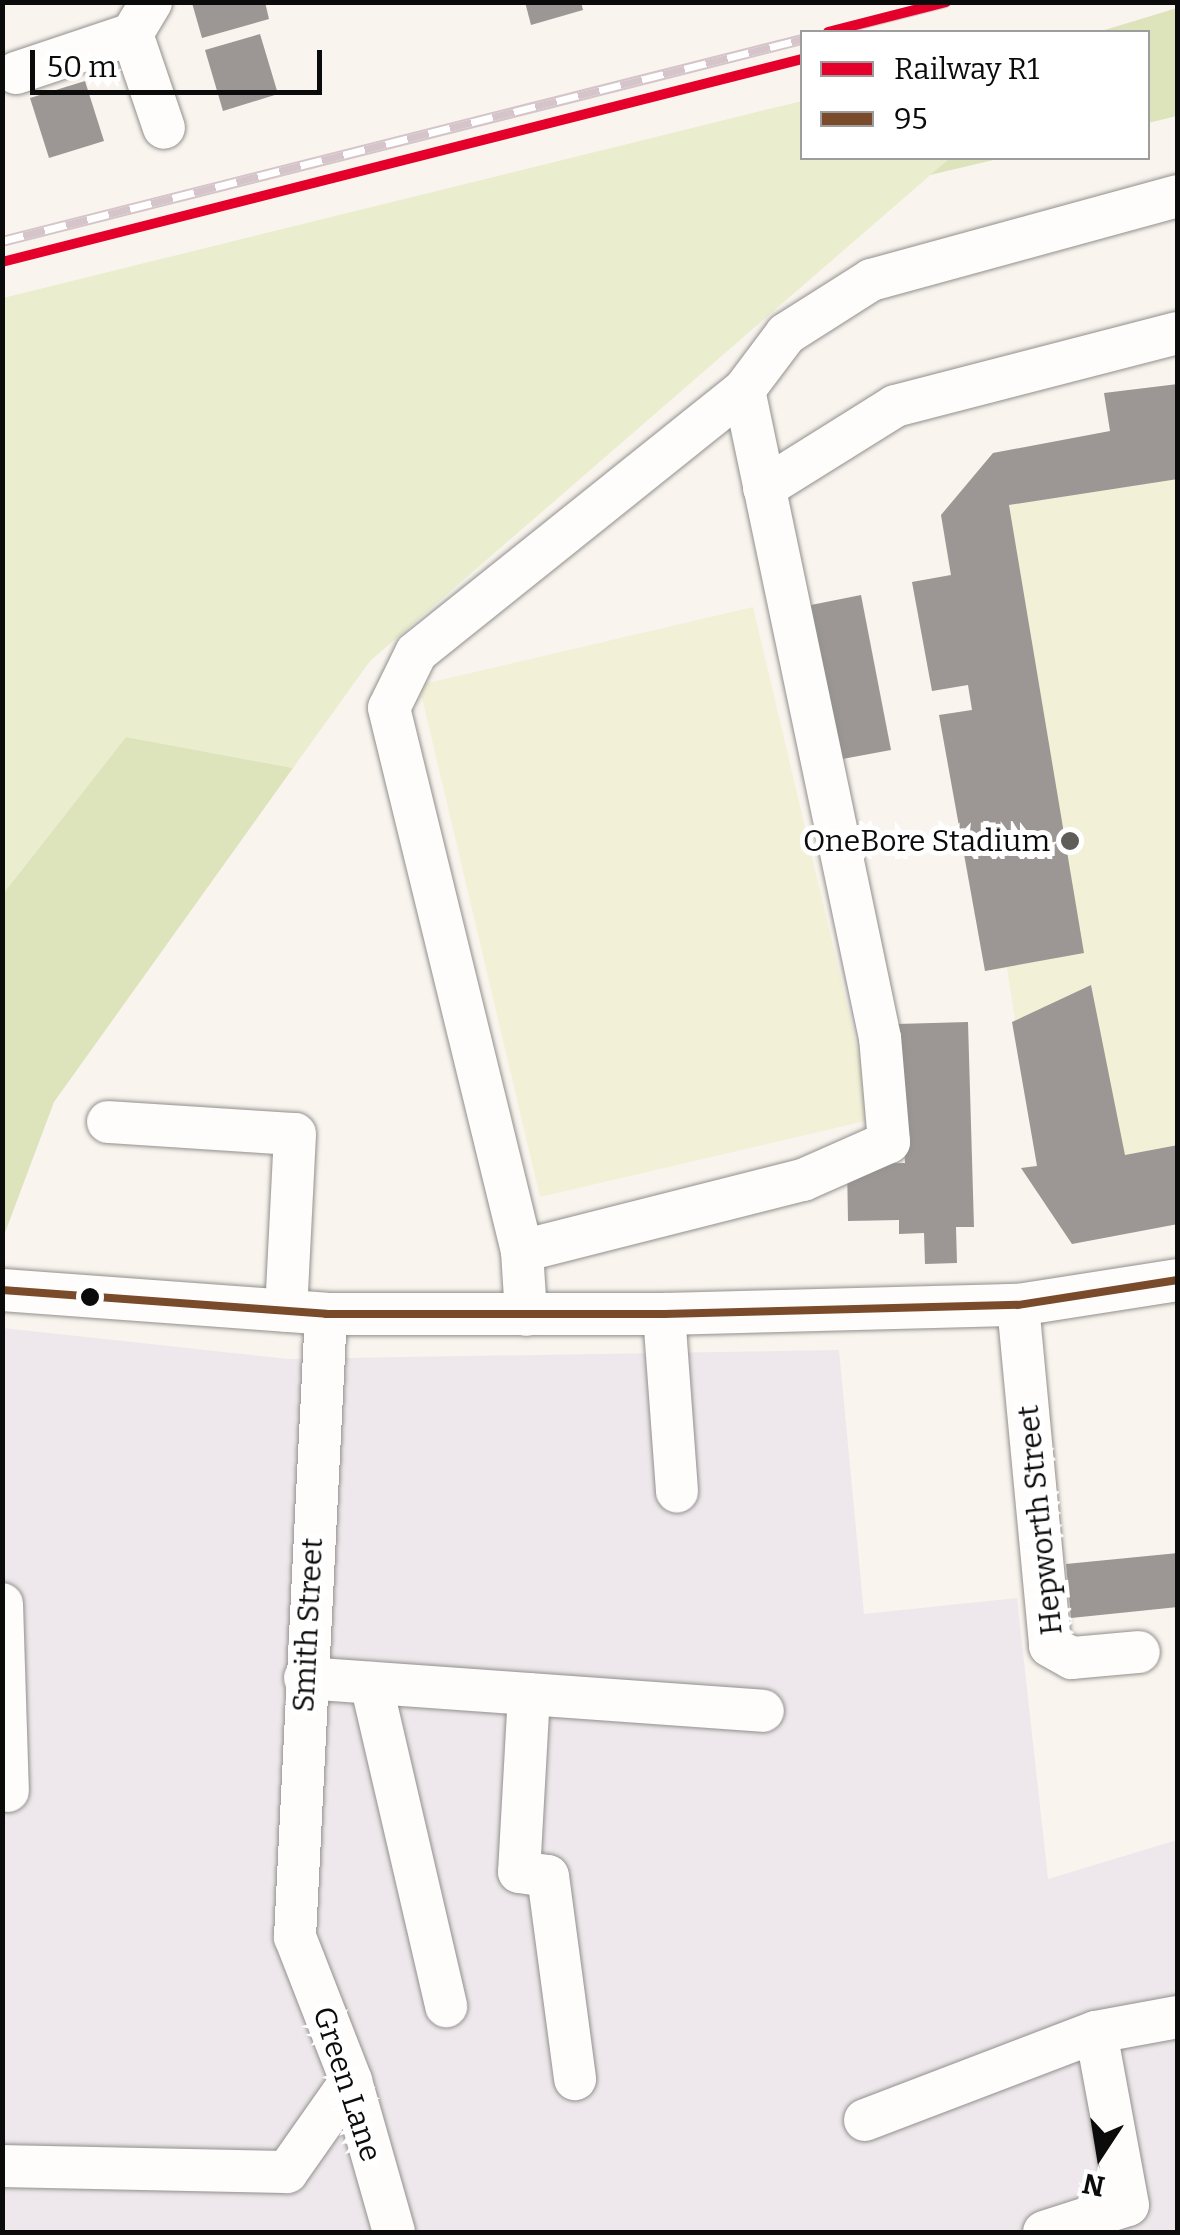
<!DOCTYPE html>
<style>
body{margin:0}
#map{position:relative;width:1180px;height:2235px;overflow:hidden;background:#f9f4ee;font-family:Bitter,serif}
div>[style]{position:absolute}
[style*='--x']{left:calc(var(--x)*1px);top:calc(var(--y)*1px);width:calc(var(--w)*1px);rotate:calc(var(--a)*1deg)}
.industrial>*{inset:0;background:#eee8ec}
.green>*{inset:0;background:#eaedce}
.forest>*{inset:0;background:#dde4bc}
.pitch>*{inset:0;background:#f2f1d8}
.building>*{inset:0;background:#9c9794}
.roads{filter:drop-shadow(0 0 2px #92908d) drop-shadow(0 0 2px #92908d)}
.minor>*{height:42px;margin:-21px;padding:0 21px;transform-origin:21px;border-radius:21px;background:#fefdfc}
.rail>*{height:11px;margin-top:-5.5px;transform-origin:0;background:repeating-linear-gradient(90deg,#fff 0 22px,#d5c4c9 0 44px);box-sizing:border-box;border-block:2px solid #d5c4c9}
.bus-1>*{height:8px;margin:-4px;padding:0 4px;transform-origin:4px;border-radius:4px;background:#7a4b2a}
.rail-1>*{height:10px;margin:-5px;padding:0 5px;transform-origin:5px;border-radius:5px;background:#e4002b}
.dots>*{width:28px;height:28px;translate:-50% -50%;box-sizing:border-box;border:5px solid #fff;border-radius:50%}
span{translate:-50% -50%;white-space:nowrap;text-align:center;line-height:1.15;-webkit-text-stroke:10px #fff;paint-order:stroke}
.poi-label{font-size:30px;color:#0b0b0b}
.right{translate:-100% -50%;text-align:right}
.street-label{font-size:30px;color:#0b0b0b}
.frame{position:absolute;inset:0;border:5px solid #0b0b0b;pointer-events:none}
.legend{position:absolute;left:800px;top:30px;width:350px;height:130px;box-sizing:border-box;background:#fff;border:2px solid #9d9d9d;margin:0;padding:12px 18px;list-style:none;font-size:30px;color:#0b0b0b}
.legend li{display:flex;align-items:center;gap:20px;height:50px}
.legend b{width:50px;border:2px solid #9d9d9d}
.north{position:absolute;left:1050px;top:2105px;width:100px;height:100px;-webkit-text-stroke:8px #fff;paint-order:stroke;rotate:192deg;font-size:28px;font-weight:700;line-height:40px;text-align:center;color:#0b0b0b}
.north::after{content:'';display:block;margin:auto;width:35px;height:45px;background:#0b0b0b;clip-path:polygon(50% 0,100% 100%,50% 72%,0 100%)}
.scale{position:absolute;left:30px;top:50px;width:292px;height:45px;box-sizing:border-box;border:5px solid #0b0b0b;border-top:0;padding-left:12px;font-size:30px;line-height:35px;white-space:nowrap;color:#0b0b0b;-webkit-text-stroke:8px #fff;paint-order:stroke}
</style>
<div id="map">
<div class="industrial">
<i style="clip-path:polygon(3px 1328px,288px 1359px,839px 1350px,864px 1614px,1017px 1598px,1048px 1879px,1177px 1840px,1177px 2232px,3px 2232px)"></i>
</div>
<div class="green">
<i style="clip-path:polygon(802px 101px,802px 158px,950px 158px,370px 661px,293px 768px,126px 737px,3px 894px,3px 298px)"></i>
</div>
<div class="forest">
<i style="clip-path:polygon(1177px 8px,1177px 116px,1148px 123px,1148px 32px,1098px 32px)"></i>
<i style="clip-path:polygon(950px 158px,1002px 158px,930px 175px)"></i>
<i style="clip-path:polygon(126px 737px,293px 768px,54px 1102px,3px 1238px,3px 894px)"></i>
</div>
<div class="pitch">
<i style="clip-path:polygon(1177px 384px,1177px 1224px,1072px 1244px,1021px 1168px,1037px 1165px,1007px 968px,985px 971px,939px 715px,972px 710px,968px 685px,932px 691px,912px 582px,950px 575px,941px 515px,993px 453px,1110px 431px,1104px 393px)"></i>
<i style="clip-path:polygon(753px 607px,874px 1119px,540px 1197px,419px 685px)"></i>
</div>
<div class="building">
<i style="clip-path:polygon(265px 2px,269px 19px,202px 38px,192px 3px)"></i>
<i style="clip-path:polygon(525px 2px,581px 2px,583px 10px,531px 25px)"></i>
<i style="clip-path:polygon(260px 34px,278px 94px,223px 111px,205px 50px)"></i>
<i style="clip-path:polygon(85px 81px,104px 141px,49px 158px,30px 98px)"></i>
<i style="clip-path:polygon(1178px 384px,1178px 479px,1009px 505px,1084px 953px,985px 971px,939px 715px,972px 710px,968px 685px,932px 691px,912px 582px,951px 575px,941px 515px,993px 453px,1110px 431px,1104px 393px)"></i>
<i style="clip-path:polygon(861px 595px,891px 750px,837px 760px,806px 606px)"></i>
<i style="clip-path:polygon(1091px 985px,1125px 1155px,1178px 1145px,1178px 1224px,1072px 1244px,1021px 1168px,1037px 1166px,1012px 1022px)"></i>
<i style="clip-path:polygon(968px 1022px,974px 1227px,956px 1227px,957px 1263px,925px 1264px,924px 1233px,899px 1234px,899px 1220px,848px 1221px,847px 1164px,905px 1163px,897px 1024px)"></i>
<i style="clip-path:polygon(1178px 1553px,1178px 1607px,1071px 1618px,1066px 1564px)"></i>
</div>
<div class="roads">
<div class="minor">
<i style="--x:132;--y:34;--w:99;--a:71.2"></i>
<i style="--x:16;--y:73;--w:122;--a:-18.6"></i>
<i style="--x:132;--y:34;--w:37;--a:-59"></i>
<i style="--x:744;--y:390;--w:70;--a:-53.1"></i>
<i style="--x:786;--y:334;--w:101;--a:-32.4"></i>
<i style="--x:871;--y:280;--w:318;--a:-15.3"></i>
<i style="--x:764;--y:488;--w:155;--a:-32"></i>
<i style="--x:895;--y:406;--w:292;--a:-14.5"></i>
<i style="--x:108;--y:1122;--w:187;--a:3.7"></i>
<i style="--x:295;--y:1134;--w:177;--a:92.9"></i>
<i style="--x:522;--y:1251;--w:290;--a:-14.2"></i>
<i style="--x:803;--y:1180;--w:94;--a:-23.8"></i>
<i style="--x:889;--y:1142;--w:104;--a:-94.9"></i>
<i style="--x:880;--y:1038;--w:662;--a:-101.85"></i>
<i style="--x:744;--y:390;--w:420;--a:141.3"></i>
<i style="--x:416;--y:653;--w:61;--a:116.1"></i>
<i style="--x:389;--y:708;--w:559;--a:76.24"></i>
<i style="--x:522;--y:1251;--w:64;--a:86.4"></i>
<i style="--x:2;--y:1290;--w:325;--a:4.2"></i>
<i style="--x:326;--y:1314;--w:338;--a:0"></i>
<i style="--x:664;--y:1314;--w:354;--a:-1.5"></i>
<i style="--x:1018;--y:1305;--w:162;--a:-8.9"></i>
<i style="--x:1018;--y:1305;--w:342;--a:84.6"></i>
<i style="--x:1050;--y:1646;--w:25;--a:29"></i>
<i style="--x:1072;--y:1658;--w:67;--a:-5.1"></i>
<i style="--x:326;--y:1314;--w:624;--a:92.85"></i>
<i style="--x:295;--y:1937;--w:155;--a:68.7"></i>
<i style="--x:351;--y:2081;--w:157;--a:74.1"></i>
<i style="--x:664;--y:1314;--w:178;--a:85.8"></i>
<i style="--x:2;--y:1604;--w:187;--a:88.2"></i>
<i style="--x:305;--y:1678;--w:459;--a:4.1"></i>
<i style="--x:371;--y:1683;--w:332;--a:76.9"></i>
<i style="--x:529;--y:1694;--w:178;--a:93.2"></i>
<i style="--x:519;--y:1872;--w:29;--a:8"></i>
<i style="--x:548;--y:1876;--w:205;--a:82.4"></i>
<i style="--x:865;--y:2120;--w:247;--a:-20.9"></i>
<i style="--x:1096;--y:2032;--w:83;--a:-10.4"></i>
<i style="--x:2;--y:2166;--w:285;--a:1.2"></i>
<i style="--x:287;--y:2172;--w:111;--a:-54.9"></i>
<i style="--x:1044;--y:2232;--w:88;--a:-17.8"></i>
<i style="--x:1128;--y:2205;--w:176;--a:-100.5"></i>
</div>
</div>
<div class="rail">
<i style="--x:828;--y:32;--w:122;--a:-14.3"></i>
<i style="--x:2;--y:241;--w:825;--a:-14.17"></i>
</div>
<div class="bus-1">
<i style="--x:2;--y:1290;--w:325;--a:4.2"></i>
<i style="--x:326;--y:1314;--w:338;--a:0"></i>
<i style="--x:664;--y:1314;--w:354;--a:-1.5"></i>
<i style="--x:1018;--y:1305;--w:162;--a:-8.9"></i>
</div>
<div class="rail-1">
<i style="--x:828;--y:32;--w:122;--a:-14.3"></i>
<i style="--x:2;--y:262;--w:825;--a:-14.24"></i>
</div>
<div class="dots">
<i style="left:1070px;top:841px;background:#5e5d5a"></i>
<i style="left:90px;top:1297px;background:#0b0b0b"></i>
</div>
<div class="poi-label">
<span class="right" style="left:1050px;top:841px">OneBore Stadium</span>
</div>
<div class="street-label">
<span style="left:1040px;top:1520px;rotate:-96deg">Hepworth Street</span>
<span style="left:308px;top:1625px;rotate:-87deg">Smith Street</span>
<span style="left:347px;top:2084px;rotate:72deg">Green Lane</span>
</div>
<div class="frame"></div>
<ul class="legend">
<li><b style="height:12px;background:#e4002b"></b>Railway R1</li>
<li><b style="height:12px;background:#7a4b2a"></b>95</li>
</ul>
<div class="north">N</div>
<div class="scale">50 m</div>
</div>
